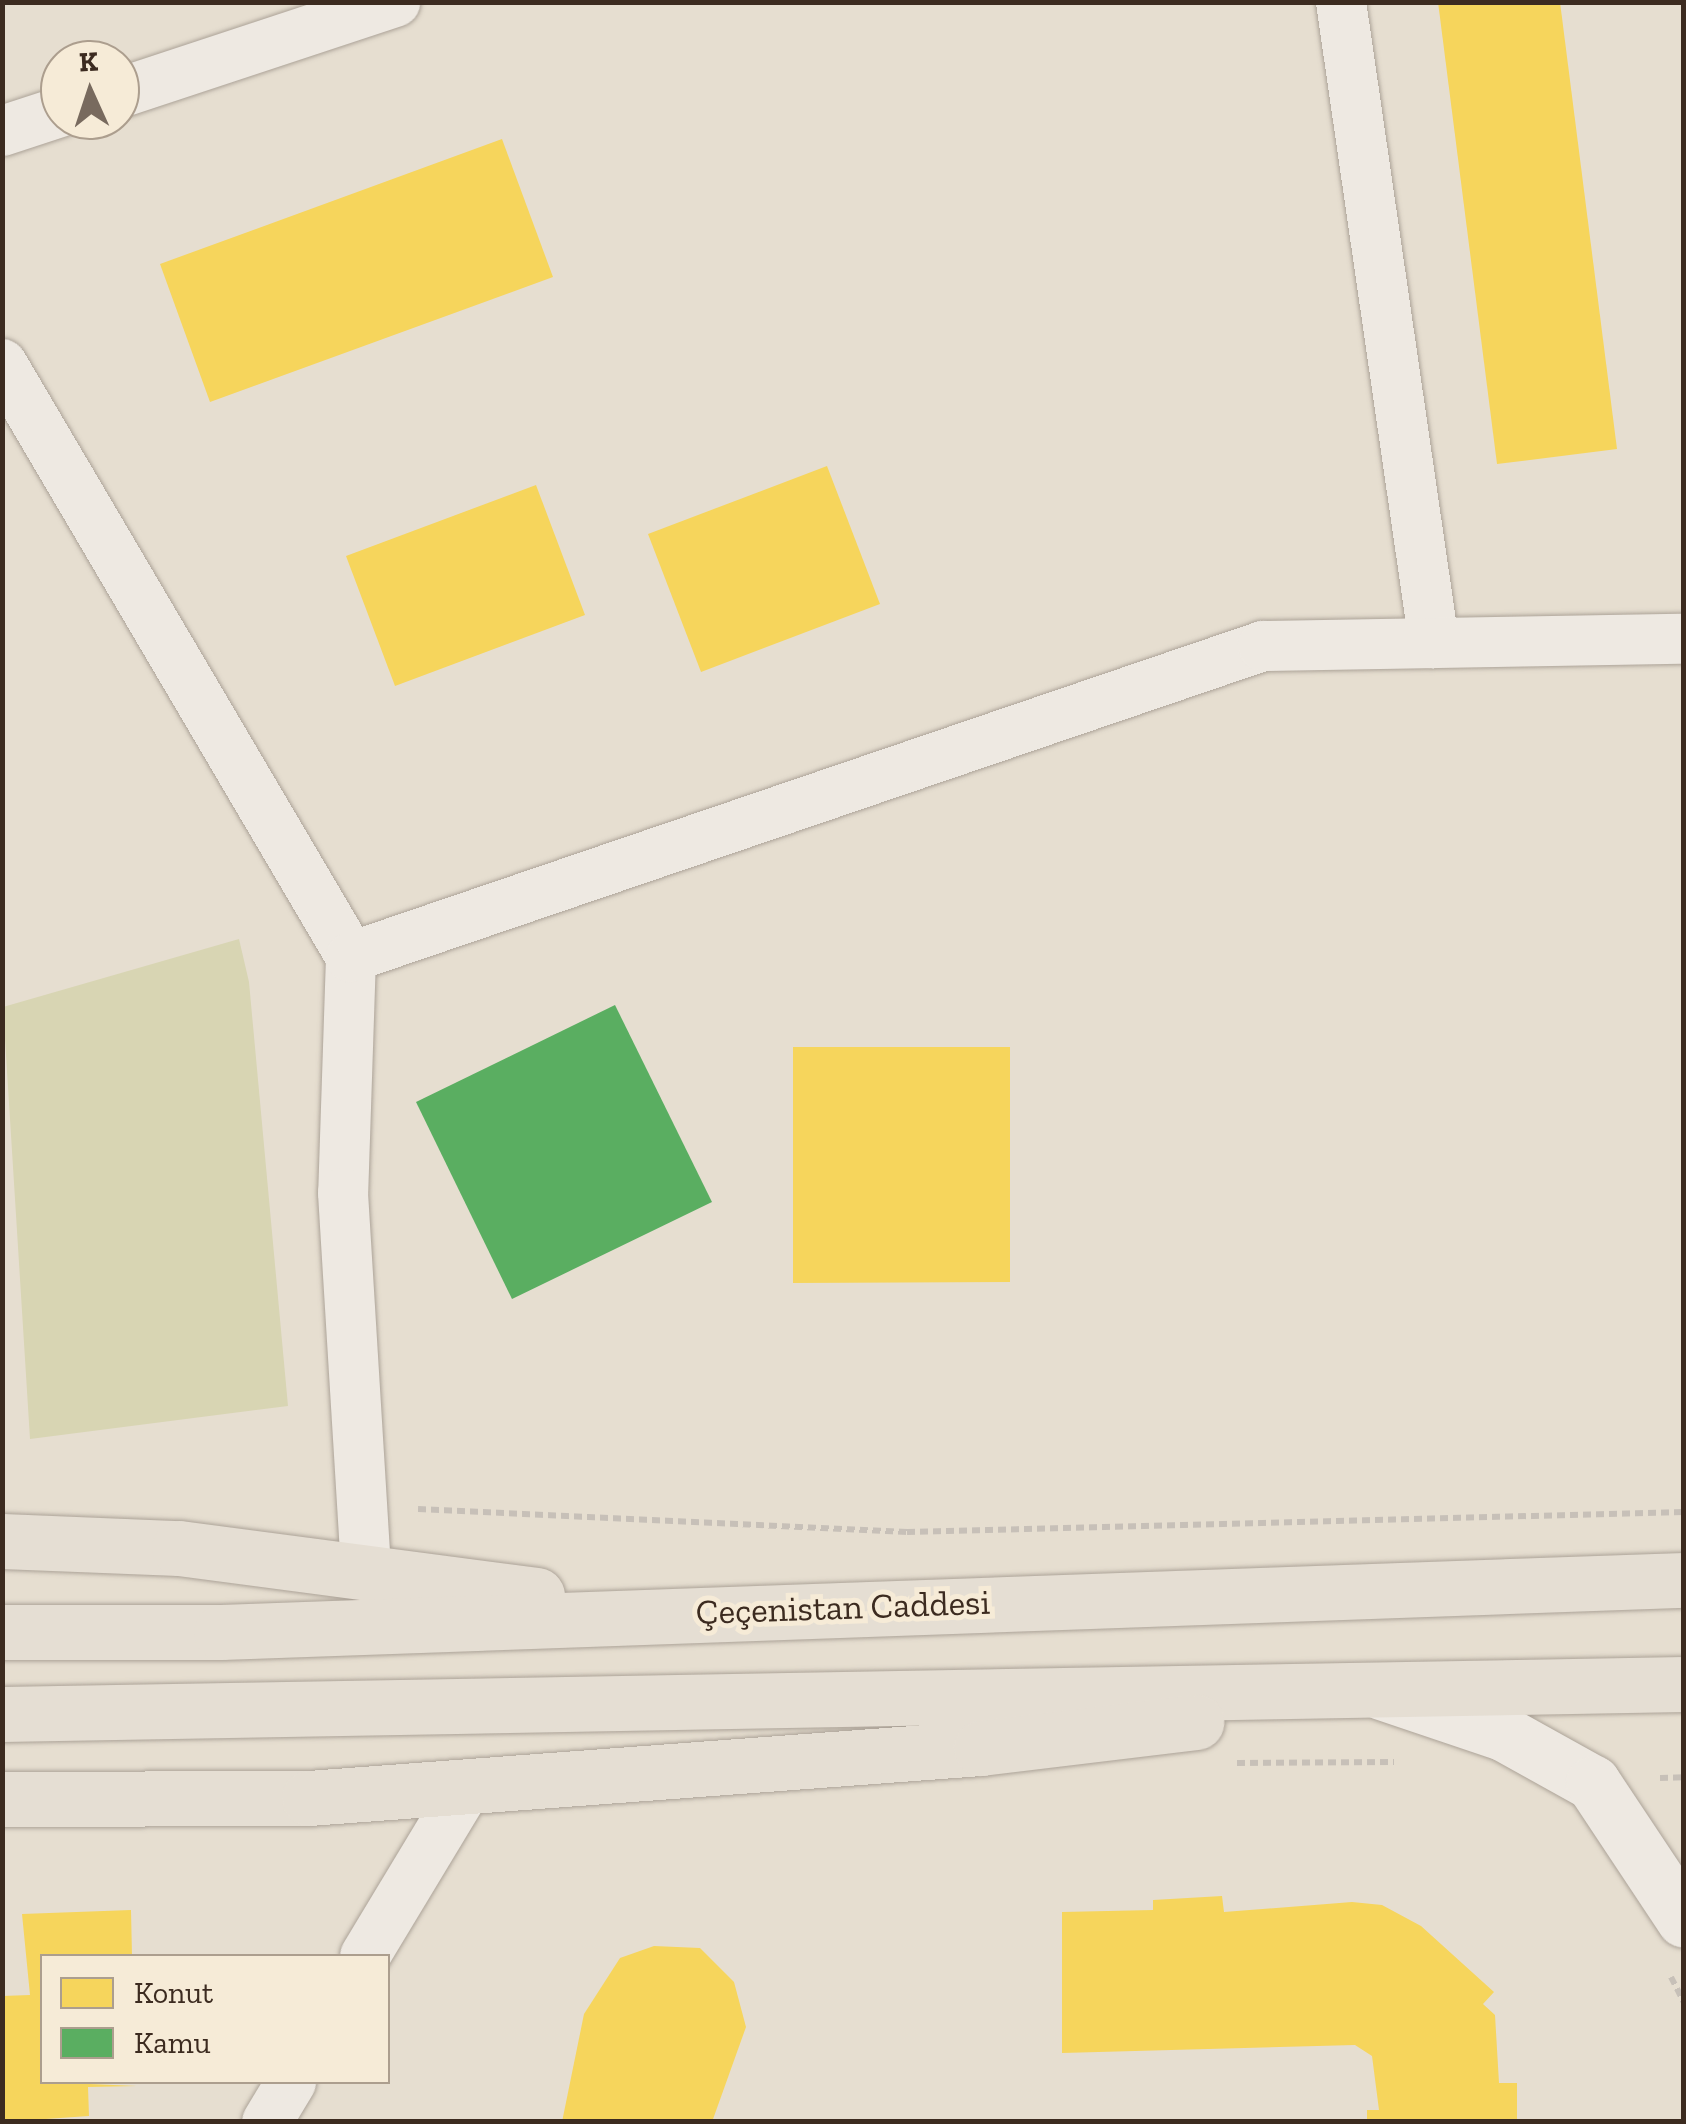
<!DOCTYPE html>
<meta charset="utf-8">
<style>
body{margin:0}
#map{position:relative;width:1686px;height:2124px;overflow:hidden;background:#e6ded0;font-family:"Zilla Slab",serif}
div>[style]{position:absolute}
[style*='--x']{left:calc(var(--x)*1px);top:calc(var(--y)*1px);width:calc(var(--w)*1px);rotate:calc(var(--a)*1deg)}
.green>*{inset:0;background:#d8d5b3}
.homes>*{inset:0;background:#f6d55c}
.public>*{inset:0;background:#5aae61}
.path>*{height:6px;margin-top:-3px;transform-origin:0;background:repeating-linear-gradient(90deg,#c7c0b8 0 8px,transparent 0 13px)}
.roads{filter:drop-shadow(0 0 2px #aca398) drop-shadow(0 0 2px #aca398)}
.street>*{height:50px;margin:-25px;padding:0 25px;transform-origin:25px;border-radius:25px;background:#eee9e2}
.secondary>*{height:55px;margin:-27.5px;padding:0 27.5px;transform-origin:27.5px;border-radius:27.5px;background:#eee9e2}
.primary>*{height:55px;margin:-27.5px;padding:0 27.5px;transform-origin:27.5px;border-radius:27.5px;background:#e5ded3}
span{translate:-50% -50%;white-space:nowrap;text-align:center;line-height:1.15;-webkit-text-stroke:10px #f6ebd7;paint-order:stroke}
.street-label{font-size:35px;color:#3c2b20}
.frame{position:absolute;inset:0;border:5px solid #3c2b20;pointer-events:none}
.legend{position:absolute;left:40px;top:1954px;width:350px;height:130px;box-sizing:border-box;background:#f6ebd7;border:2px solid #ac9e8e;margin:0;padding:12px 18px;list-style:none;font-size:30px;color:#3c2b20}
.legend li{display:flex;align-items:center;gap:20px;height:50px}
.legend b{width:50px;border:2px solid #ac9e8e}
.north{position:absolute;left:40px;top:40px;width:100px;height:100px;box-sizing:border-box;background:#f6ebd7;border:2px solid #ac9e8e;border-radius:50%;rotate:357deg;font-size:28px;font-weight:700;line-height:40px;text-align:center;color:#3c2b20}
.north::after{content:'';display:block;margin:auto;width:35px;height:45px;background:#786a5e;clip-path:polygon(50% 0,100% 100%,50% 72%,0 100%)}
</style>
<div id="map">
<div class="green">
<i style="clip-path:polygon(239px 939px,249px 982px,288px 1406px,30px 1439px,3px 1007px)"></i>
</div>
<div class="homes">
<i style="clip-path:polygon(1438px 2px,1560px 2px,1617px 449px,1497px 464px)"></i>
<i style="clip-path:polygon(502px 139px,553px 277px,210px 402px,160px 264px)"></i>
<i style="clip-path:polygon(827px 466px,880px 604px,701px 672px,648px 534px)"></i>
<i style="clip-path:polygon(536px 485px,585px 615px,395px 686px,346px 556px)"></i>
<i style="clip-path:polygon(793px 1047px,1010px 1047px,1010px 1282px,793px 1283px)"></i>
<i style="clip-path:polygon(1222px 1896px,1224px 1912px,1352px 1902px,1382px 1905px,1421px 1926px,1494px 1992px,1483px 2004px,1495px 2015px,1499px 2083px,1517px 2083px,1517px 2122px,1367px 2122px,1367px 2110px,1379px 2110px,1372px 2056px,1355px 2045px,1062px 2053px,1062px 1912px,1153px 1910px,1153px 1900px)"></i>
<i style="clip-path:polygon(131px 1910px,132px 1956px,42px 1956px,42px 2082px,137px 2086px,88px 2087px,89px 2116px,2px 2122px,2px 1996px,30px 1995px,22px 1914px)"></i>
<i style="clip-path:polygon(654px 1946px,700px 1948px,734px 1982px,746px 2027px,712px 2122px,562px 2122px,584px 2014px,620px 1958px)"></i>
</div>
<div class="public">
<i style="clip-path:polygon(615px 1005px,712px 1202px,512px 1299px,416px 1102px)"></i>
</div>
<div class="path">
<i style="--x:418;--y:1509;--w:490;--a:2.7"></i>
<i style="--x:907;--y:1532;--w:777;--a:-1.47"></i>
<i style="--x:1237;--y:1763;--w:157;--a:-0.4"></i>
<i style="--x:1660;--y:1778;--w:24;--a:-2"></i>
<i style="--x:1671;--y:1977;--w:29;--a:63"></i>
</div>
<div class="roads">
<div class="street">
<i style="--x:1341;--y:2;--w:648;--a:81.74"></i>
<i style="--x:120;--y:93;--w:290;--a:-18.3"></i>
<i style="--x:2;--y:131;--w:61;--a:-18.1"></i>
<i style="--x:2;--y:364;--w:688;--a:59.52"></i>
<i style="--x:351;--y:957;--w:236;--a:91.9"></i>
<i style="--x:343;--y:1193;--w:376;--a:86.5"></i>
<i style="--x:351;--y:957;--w:964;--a:-18.83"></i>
<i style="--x:1263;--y:646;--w:421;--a:-1"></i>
<i style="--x:365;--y:1956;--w:200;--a:-58.9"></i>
<i style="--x:267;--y:2122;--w:47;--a:-59"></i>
</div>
<div class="secondary">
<i style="--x:1381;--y:1692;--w:129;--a:18.6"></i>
<i style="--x:1503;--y:1733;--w:103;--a:29.1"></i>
<i style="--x:1593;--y:1783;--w:164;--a:56.4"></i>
</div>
<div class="primary">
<i style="--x:2;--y:1541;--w:177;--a:2.3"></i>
<i style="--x:179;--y:1548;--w:361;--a:7.5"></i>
<i style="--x:2;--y:1632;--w:219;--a:0"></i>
<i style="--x:221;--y:1632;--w:1464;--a:-2.04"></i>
<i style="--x:2;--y:1714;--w:1682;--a:-1.02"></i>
<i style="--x:2;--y:1799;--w:307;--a:-0.2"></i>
<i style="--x:309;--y:1798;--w:674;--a:-4.26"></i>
<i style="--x:981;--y:1748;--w:217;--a:-6.9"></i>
</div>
</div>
<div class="street-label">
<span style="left:843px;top:1607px;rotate:-2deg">Çeçenistan Caddesi</span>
</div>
<div class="frame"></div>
<ul class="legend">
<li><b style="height:28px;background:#f6d55c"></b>Konut</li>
<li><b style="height:28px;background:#5aae61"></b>Kamu</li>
</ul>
<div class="north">K</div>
</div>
